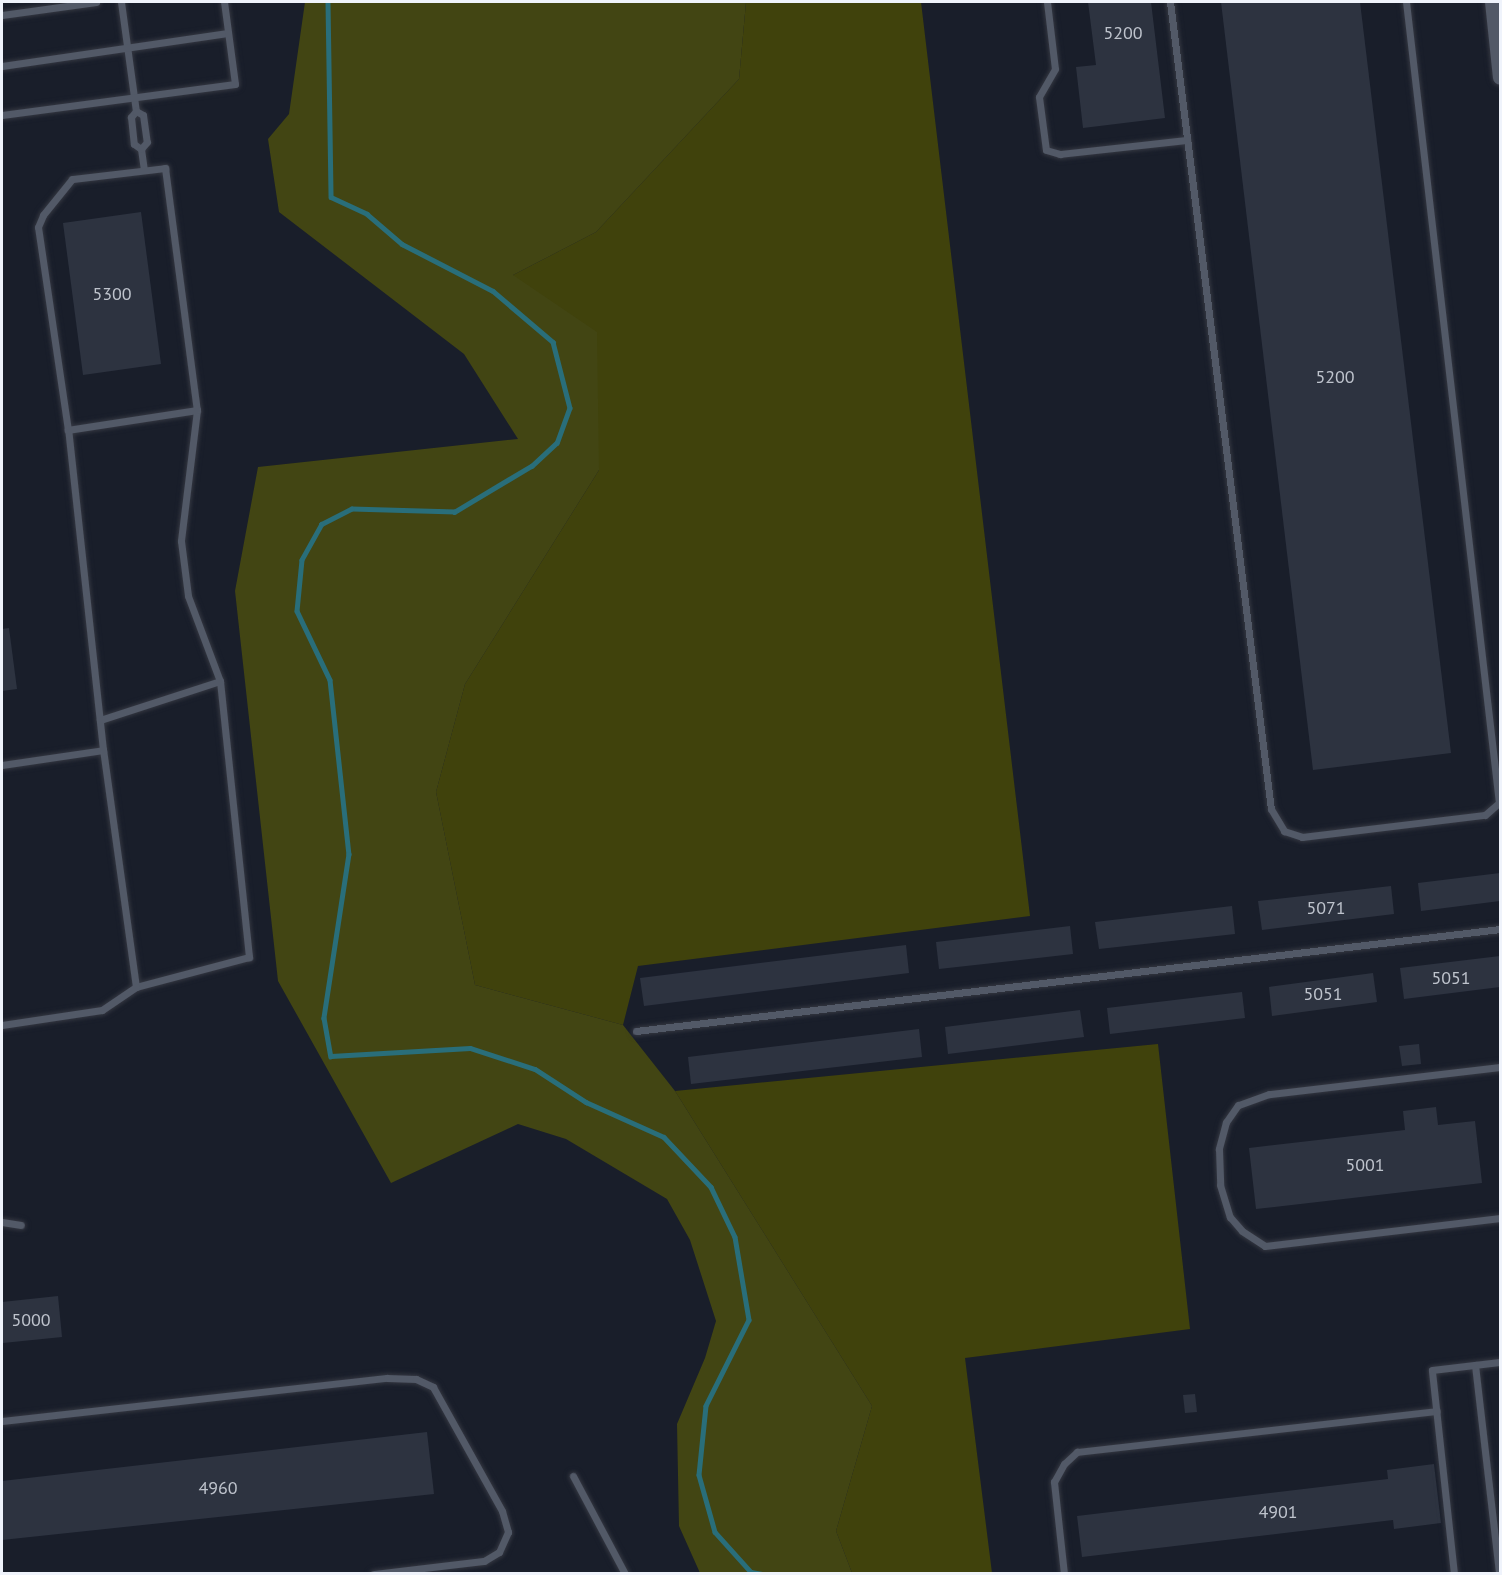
<!DOCTYPE html>
<style>
body{margin:0}
#map{position:relative;width:1502px;height:1575px;overflow:hidden;background:#191e2a;font-family:"PT Sans",sans-serif}
div>[style]{position:absolute}
[style*='--x']{left:calc(var(--x)*1px);top:calc(var(--y)*1px);width:calc(var(--w)*1px);rotate:calc(var(--a)*1deg)}
.green>*{inset:0;background:#40420c}
.forest>*{inset:0;background:#424513}
.stream>*{height:4.5px;margin:-2.25px;padding:0 2.25px;transform-origin:2.25px;border-radius:2.25px;background:#296e7a}
.building>*{inset:0;background:#2d3340}
.roads{filter:drop-shadow(0 0 2px #343741) drop-shadow(0 0 2px #343741)}
.lane>*{height:7px;margin:-3.5px;padding:0 3.5px;transform-origin:3.5px;border-radius:3.5px;background:#525967}
.street>*{height:14px;margin:-7px;padding:0 7px;transform-origin:7px;border-radius:7px;background:#525967}
span{translate:-50% -50%;white-space:nowrap;text-align:center;line-height:1.15;-webkit-text-stroke:6px #191e2a;paint-order:stroke}
.number-label{font-size:18px;color:#bec3cc}
.number-label span{-webkit-text-stroke-width:0}
.frame{position:absolute;inset:0;border:3px solid #eff3fb;pointer-events:none}
</style>
<div id="map">
<div class="green">
<i style="clip-path:polygon(746px 2px,921px 2px,1030px 916px,638px 966px,623px 1025px,475px 985px,436px 792px,465px 684px,599px 470px,513px 275px,596px 232px,739px 79px)"></i>
<i style="clip-path:polygon(1158px 1044px,1190px 1329px,965px 1358px,992px 1573px,852px 1573px,836px 1531px,872px 1406px,675px 1091px)"></i>
</div>
<div class="forest">
<i style="clip-path:polygon(305px 2px,746px 2px,739px 79px,596px 232px,513px 275px,597px 332px,599px 470px,465px 684px,436px 792px,475px 985px,623px 1025px,675px 1091px,872px 1406px,836px 1531px,852px 1573px,700px 1573px,679px 1526px,677px 1424px,705px 1358px,716px 1321px,690px 1240px,667px 1199px,566px 1139px,518px 1124px,391px 1183px,278px 981px,235px 591px,258px 467px,518px 439px,464px 354px,279px 212px,268px 139px,289px 114px)"></i>
</div>
<div class="stream">
<i style="--x:328;--y:2;--w:195;--a:89.1"></i>
<i style="--x:331;--y:197;--w:40;--a:25"></i>
<i style="--x:367;--y:214;--w:46;--a:40.6"></i>
<i style="--x:402;--y:244;--w:102;--a:27.3"></i>
<i style="--x:493;--y:291;--w:79;--a:40.4"></i>
<i style="--x:553;--y:342;--w:68;--a:75.6"></i>
<i style="--x:570;--y:408;--w:37;--a:110"></i>
<i style="--x:557;--y:443;--w:34;--a:137"></i>
<i style="--x:532;--y:466;--w:90;--a:149.1"></i>
<i style="--x:455;--y:512;--w:103;--a:-178.3"></i>
<i style="--x:352;--y:509;--w:34;--a:153"></i>
<i style="--x:322;--y:524;--w:41;--a:119.1"></i>
<i style="--x:302;--y:560;--w:51;--a:95.6"></i>
<i style="--x:297;--y:611;--w:76;--a:64.4"></i>
<i style="--x:330;--y:680;--w:175;--a:83.8"></i>
<i style="--x:349;--y:854;--w:166;--a:98.7"></i>
<i style="--x:324;--y:1018;--w:39;--a:80"></i>
<i style="--x:331;--y:1056;--w:139;--a:-3.3"></i>
<i style="--x:470;--y:1048;--w:68;--a:17.9"></i>
<i style="--x:535;--y:1069;--w:61;--a:32.9"></i>
<i style="--x:586;--y:1102;--w:85;--a:24.2"></i>
<i style="--x:664;--y:1137;--w:69;--a:46.8"></i>
<i style="--x:711;--y:1187;--w:55;--a:64.4"></i>
<i style="--x:735;--y:1237;--w:84;--a:80.4"></i>
<i style="--x:749;--y:1320;--w:96;--a:116.6"></i>
<i style="--x:706;--y:1406;--w:69;--a:95.8"></i>
<i style="--x:699;--y:1475;--w:59;--a:74.3"></i>
<i style="--x:715;--y:1532;--w:54;--a:48"></i>
<i style="--x:751;--y:1572;--w:11;--a:10"></i>
</div>
<div class="building">
<i style="clip-path:polygon(1088px 2px,1151px 2px,1165px 118px,1083px 128px,1076px 67px,1096px 65px)"></i>
<i style="clip-path:polygon(1221px 2px,1360px 2px,1451px 753px,1313px 770px)"></i>
<i style="clip-path:polygon(141px 212px,161px 364px,83px 375px,63px 223px)"></i>
<i style="clip-path:polygon(9px 628px,17px 689px,2px 691px,2px 629px)"></i>
<i style="clip-path:polygon(1500px 873px,1500px 901px,1421px 911px,1418px 883px)"></i>
<i style="clip-path:polygon(1391px 886px,1394px 914px,1262px 930px,1258px 901px)"></i>
<i style="clip-path:polygon(1232px 906px,1235px 934px,1099px 949px,1095px 922px)"></i>
<i style="clip-path:polygon(1070px 926px,1073px 954px,939px 969px,936px 942px)"></i>
<i style="clip-path:polygon(906px 945px,909px 973px,644px 1006px,640px 978px)"></i>
<i style="clip-path:polygon(1500px 956px,1500px 987px,1404px 999px,1400px 968px)"></i>
<i style="clip-path:polygon(1373px 973px,1377px 1002px,1272px 1016px,1269px 987px)"></i>
<i style="clip-path:polygon(1242px 992px,1245px 1018px,1110px 1034px,1107px 1008px)"></i>
<i style="clip-path:polygon(1080px 1010px,1084px 1037px,948px 1054px,945px 1027px)"></i>
<i style="clip-path:polygon(919px 1029px,922px 1057px,691px 1084px,688px 1057px)"></i>
<i style="clip-path:polygon(1419px 1044px,1421px 1064px,1402px 1066px,1399px 1046px)"></i>
<i style="clip-path:polygon(1436px 1107px,1438px 1125px,1475px 1121px,1482px 1183px,1256px 1209px,1249px 1148px,1405px 1130px,1403px 1111px)"></i>
<i style="clip-path:polygon(58px 1296px,62px 1337px,3px 1343px,2px 1302px)"></i>
<i style="clip-path:polygon(1195px 1394px,1197px 1412px,1185px 1413px,1183px 1395px)"></i>
<i style="clip-path:polygon(427px 1432px,434px 1494px,2px 1540px,2px 1481px)"></i>
<i style="clip-path:polygon(1434px 1464px,1441px 1523px,1394px 1529px,1393px 1520px,1082px 1557px,1077px 1516px,1388px 1479px,1387px 1470px)"></i>
</div>
<div class="roads">
<div class="lane">
<i style="--x:121;--y:2;--w:110;--a:82.2"></i>
<i style="--x:136;--y:111;--w:8;--a:130"></i>
<i style="--x:131;--y:117;--w:27;--a:84"></i>
<i style="--x:134;--y:144;--w:9;--a:36"></i>
<i style="--x:141;--y:149;--w:21;--a:82"></i>
<i style="--x:1047;--y:2;--w:67;--a:83.2"></i>
<i style="--x:1055;--y:69;--w:32;--a:120"></i>
<i style="--x:1039;--y:97;--w:53;--a:82.5"></i>
<i style="--x:1046;--y:150;--w:15;--a:16"></i>
<i style="--x:1060;--y:154;--w:128;--a:-6.3"></i>
<i style="--x:1170;--y:2;--w:813;--a:82.87"></i>
<i style="--x:1271;--y:809;--w:26;--a:59"></i>
<i style="--x:1284;--y:831;--w:19;--a:18"></i>
<i style="--x:1302;--y:837;--w:184;--a:-6.9"></i>
<i style="--x:1485;--y:815;--w:18;--a:-41"></i>
<i style="--x:1499;--y:803;--w:806;--a:-96.62"></i>
<i style="--x:2;--y:15;--w:95;--a:-7.9"></i>
<i style="--x:2;--y:66;--w:228;--a:-8.3"></i>
<i style="--x:136;--y:111;--w:8;--a:30"></i>
<i style="--x:143;--y:115;--w:27;--a:82"></i>
<i style="--x:147;--y:142;--w:9;--a:131"></i>
<i style="--x:2;--y:115;--w:235;--a:-7.6"></i>
<i style="--x:235;--y:84;--w:83;--a:-97.6"></i>
<i style="--x:197;--y:410;--w:132;--a:97"></i>
<i style="--x:181;--y:541;--w:55;--a:82.7"></i>
<i style="--x:188;--y:596;--w:91;--a:69.4"></i>
<i style="--x:100;--y:720;--w:126;--a:-18"></i>
<i style="--x:220;--y:681;--w:278;--a:84"></i>
<i style="--x:249;--y:957;--w:117;--a:165.1"></i>
<i style="--x:136;--y:987;--w:239;--a:-97.9"></i>
<i style="--x:2;--y:765;--w:102;--a:-8.4"></i>
<i style="--x:103;--y:750;--w:322;--a:-96.2"></i>
<i style="--x:68;--y:430;--w:205;--a:-98.4"></i>
<i style="--x:38;--y:227;--w:13;--a:-67"></i>
<i style="--x:43;--y:215;--w:46;--a:-51.1"></i>
<i style="--x:72;--y:179;--w:94;--a:-6.7"></i>
<i style="--x:165;--y:168;--w:244;--a:82.5"></i>
<i style="--x:197;--y:410;--w:131;--a:171.2"></i>
<i style="--x:2;--y:1025;--w:101;--a:-8.5"></i>
<i style="--x:102;--y:1010;--w:41;--a:-34.1"></i>
<i style="--x:636;--y:1031;--w:870;--a:-6.73"></i>
<i style="--x:1500;--y:1067;--w:233;--a:173.3"></i>
<i style="--x:1269;--y:1094;--w:33;--a:160"></i>
<i style="--x:1238;--y:1105;--w:21;--a:125"></i>
<i style="--x:1226;--y:1122;--w:28;--a:105"></i>
<i style="--x:1219;--y:1149;--w:36;--a:88"></i>
<i style="--x:1220;--y:1185;--w:34;--a:73"></i>
<i style="--x:1230;--y:1217;--w:18;--a:49"></i>
<i style="--x:1242;--y:1231;--w:27;--a:33"></i>
<i style="--x:1265;--y:1246;--w:237;--a:-6.8"></i>
<i style="--x:2;--y:1222;--w:19;--a:9"></i>
<i style="--x:1475;--y:1365;--w:210;--a:83.4"></i>
<i style="--x:2;--y:1421;--w:387;--a:-6.4"></i>
<i style="--x:387;--y:1378;--w:29;--a:2"></i>
<i style="--x:416;--y:1379;--w:19;--a:25"></i>
<i style="--x:433;--y:1387;--w:142;--a:60.9"></i>
<i style="--x:502;--y:1511;--w:22;--a:74"></i>
<i style="--x:508;--y:1532;--w:22;--a:114"></i>
<i style="--x:499;--y:1552;--w:17;--a:149"></i>
<i style="--x:484;--y:1561;--w:111;--a:173.3"></i>
<i style="--x:573;--y:1476;--w:111;--a:62"></i>
<i style="--x:1064;--y:1574;--w:93;--a:-96.2"></i>
<i style="--x:1054;--y:1482;--w:21;--a:-61"></i>
<i style="--x:1064;--y:1464;--w:18;--a:-43"></i>
<i style="--x:1077;--y:1452;--w:362;--a:-6.5"></i>
<i style="--x:1454;--y:1574;--w:205;--a:-96.2"></i>
<i style="--x:1432;--y:1370;--w:68;--a:-6.7"></i>
</div>
<div class="street">
<i style="--x:1492;--y:2;--w:76;--a:84"></i>
</div>
</div>
<div class="number-label">
<span style="left:1123px;top:33px">5200</span>
<span style="left:112px;top:294px">5300</span>
<span style="left:1335px;top:377px">5200</span>
<span style="left:1326px;top:908px">5071</span>
<span style="left:1451px;top:978px">5051</span>
<span style="left:1323px;top:994px">5051</span>
<span style="left:1365px;top:1165px">5001</span>
<span style="left:31px;top:1320px">5000</span>
<span style="left:218px;top:1488px">4960</span>
<span style="left:1278px;top:1512px">4901</span>
</div>
<div class="frame"></div>
</div>
